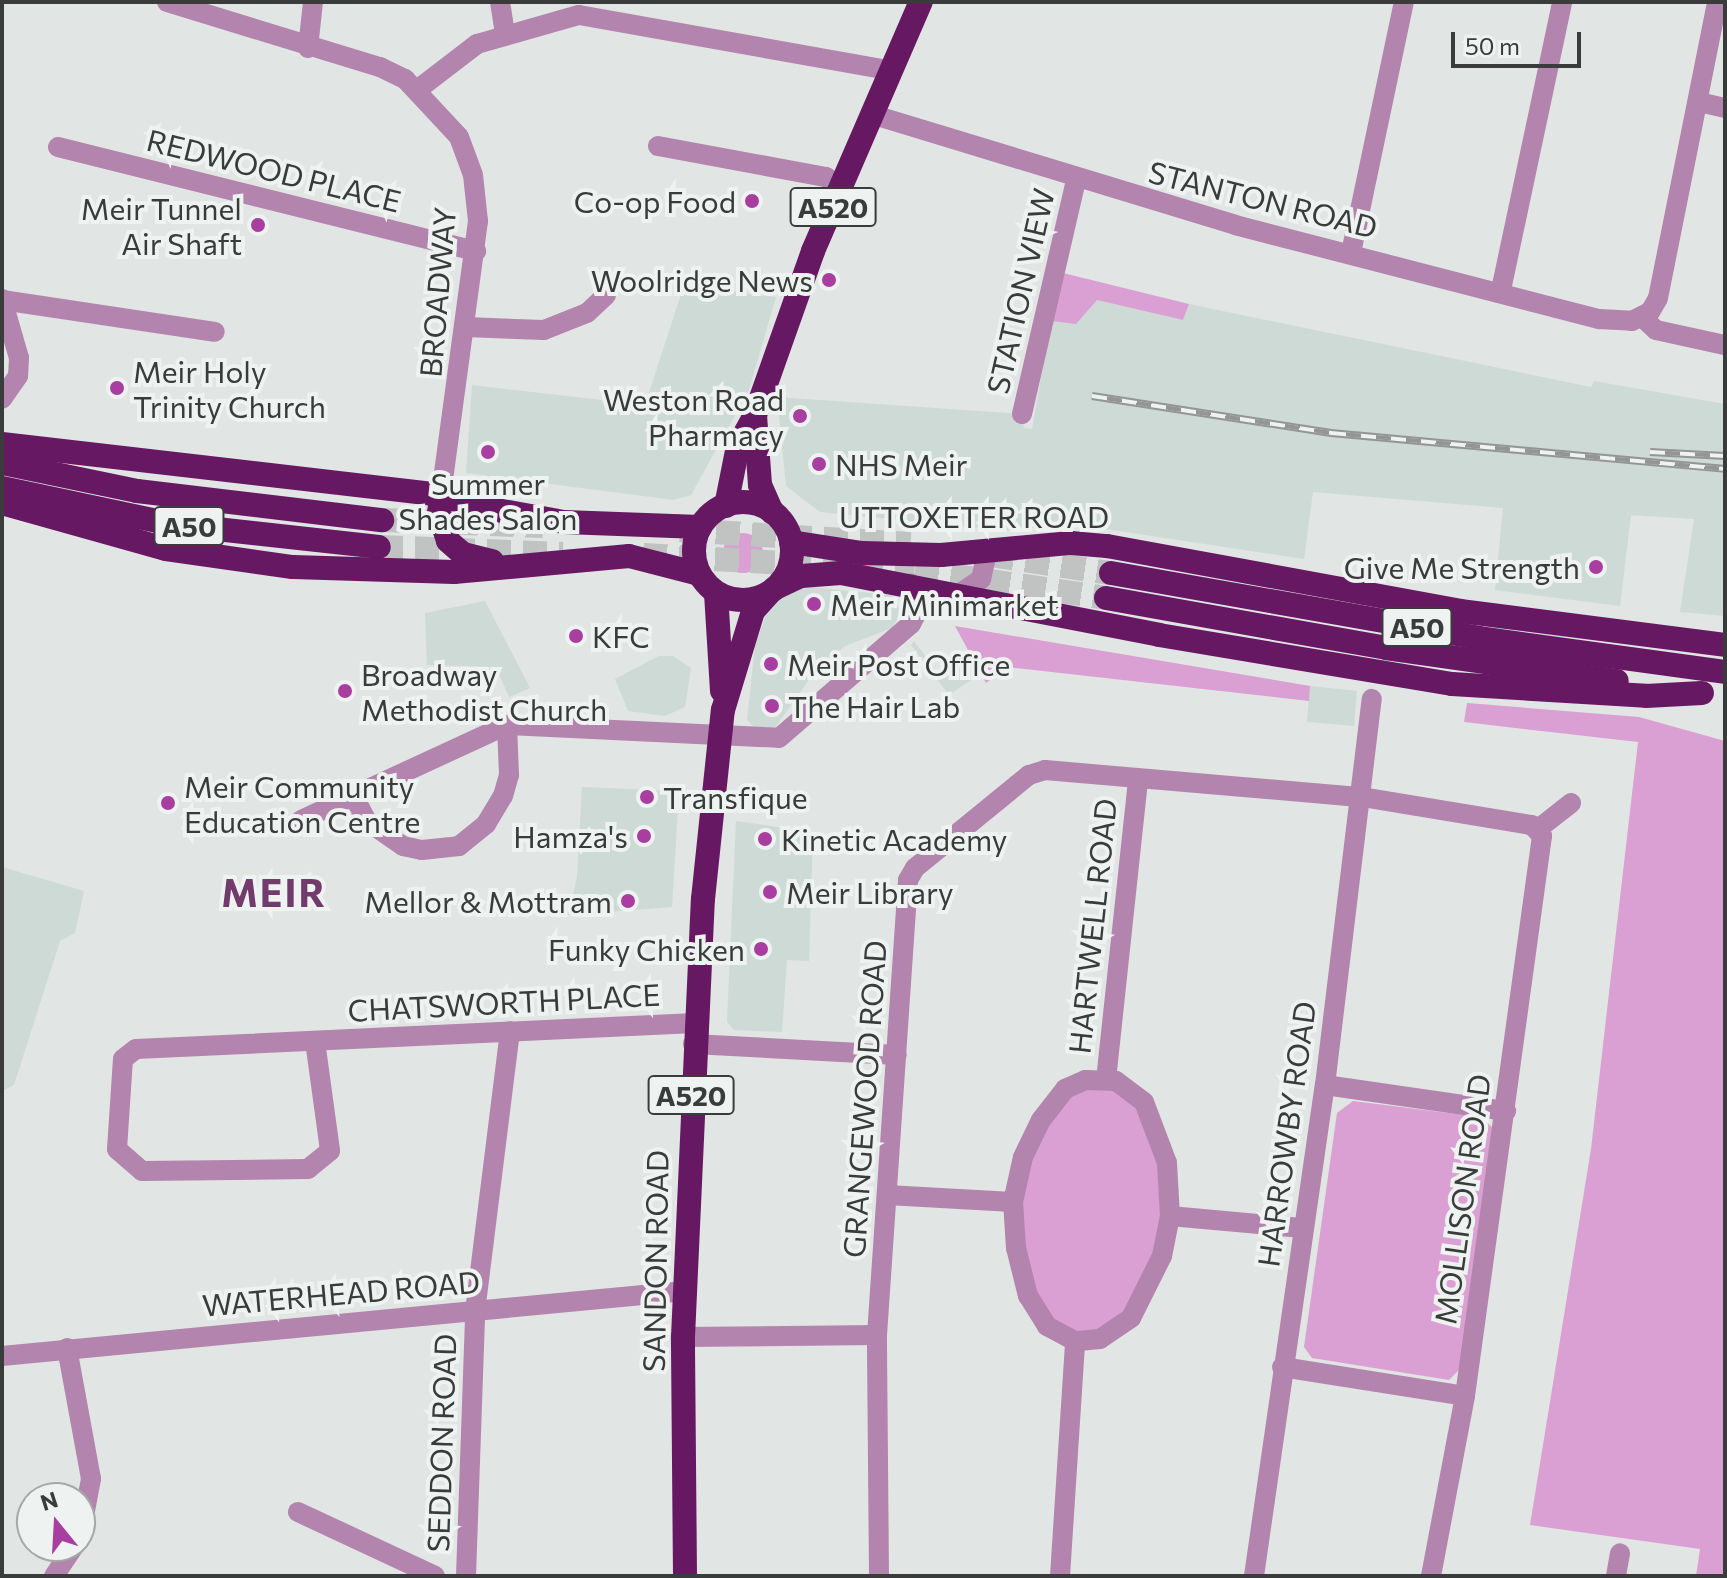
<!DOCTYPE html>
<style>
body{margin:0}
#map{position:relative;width:1727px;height:1578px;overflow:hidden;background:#e1e5e3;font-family:Commissioner,sans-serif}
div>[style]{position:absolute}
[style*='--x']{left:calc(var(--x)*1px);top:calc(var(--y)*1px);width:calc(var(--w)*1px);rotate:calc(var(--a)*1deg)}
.built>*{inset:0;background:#cedad5}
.green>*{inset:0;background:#da9fd3}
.round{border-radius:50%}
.highway-tunnel>*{height:24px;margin-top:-12px;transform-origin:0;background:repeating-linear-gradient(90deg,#c0c3c1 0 24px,transparent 0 36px)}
.minor>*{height:20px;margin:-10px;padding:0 10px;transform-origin:10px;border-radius:10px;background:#b384ad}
.highway>*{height:24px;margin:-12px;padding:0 12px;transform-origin:12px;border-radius:12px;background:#671862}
.highway>.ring{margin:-12px;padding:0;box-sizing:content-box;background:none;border:24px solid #671862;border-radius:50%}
.rail>*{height:8px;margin-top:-4px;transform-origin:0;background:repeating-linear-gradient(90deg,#eef2f0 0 15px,#939694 0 30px);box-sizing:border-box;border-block:2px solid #939694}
.dots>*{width:22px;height:22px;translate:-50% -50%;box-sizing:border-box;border:4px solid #eef2f0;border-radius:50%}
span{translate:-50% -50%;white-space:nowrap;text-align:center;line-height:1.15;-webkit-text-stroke:8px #eef2f0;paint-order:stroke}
.shield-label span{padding:2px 6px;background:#eef2f0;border:2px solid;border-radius:6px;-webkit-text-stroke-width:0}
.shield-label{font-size:28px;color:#3a3c3b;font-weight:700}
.street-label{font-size:30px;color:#3a3c3b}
.poi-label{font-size:30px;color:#3a3c3b}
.right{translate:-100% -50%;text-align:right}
.left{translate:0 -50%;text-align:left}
.district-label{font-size:38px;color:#713c6c;font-weight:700;letter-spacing:2px}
.frame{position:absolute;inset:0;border:4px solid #3a3c3b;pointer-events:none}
.north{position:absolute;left:16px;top:1482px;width:80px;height:80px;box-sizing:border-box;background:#eef2f0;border:2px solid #a6a9a8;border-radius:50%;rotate:342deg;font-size:22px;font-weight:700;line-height:32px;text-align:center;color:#3a3c3b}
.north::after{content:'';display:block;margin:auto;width:28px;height:36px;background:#a73ea0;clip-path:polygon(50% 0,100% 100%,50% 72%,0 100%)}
.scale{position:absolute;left:1451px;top:32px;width:130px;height:36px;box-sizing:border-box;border:4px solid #3a3c3b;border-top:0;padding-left:10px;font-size:24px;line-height:28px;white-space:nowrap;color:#3a3c3b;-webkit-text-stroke:6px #eef2f0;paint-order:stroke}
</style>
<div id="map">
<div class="built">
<i style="clip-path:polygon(684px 285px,776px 297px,749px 390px,691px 495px,674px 500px,466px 473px,472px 385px,645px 405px)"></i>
<i style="clip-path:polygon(1097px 300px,1183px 320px,1189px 304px,1591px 387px,1594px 381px,1725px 404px,1725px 616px,1680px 612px,1694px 519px,1631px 515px,1620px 606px,1495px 590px,1503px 508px,1313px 492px,1304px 559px,1066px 523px,1012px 531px,820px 512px,786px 486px,777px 397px,1022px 414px,1024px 428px,1032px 429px,1051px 321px,1080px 314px)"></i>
<i style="clip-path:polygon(801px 586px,892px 595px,901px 612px,892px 628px,845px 646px,816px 670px,774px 729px,758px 731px,747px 720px,755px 646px,770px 603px)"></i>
<i style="clip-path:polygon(485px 601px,530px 688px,509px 697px,496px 667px,427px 665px,425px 613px)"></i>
<i style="clip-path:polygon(914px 641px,938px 673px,969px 653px,980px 674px,949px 695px,911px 645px)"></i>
<i style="clip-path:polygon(659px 656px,673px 656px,691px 668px,685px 707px,665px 716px,628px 711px,615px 679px)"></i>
<i style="clip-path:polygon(1310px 686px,1357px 691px,1354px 726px,1307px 722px)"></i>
<i style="clip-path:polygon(582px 787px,679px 791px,672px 907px,568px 915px,577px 877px)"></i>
<i style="clip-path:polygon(736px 821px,813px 832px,809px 961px,787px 960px,782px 1032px,734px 1030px,727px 1022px)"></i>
<i style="clip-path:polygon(2px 867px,84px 891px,75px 933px,60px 941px,14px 1085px,2px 1091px)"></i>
</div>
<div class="green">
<i style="clip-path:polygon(1063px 273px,1189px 304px,1183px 320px,1097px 300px,1076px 324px,1051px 321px)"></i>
<i class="round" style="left:723px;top:533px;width:40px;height:40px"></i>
<i style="clip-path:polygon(955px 626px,1310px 686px,1309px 701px,1006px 667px,986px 683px)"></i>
<i style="clip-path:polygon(1467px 703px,1639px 717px,1725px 741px,1725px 1576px,1696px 1576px,1700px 1549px,1530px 1525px,1591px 1149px,1638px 742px,1464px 722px)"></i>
<i style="clip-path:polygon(1087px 1088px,1113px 1089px,1138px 1107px,1159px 1164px,1162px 1216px,1155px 1253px,1125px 1313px,1098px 1331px,1081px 1333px,1065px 1330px,1042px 1307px,1028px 1272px,1021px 1221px,1025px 1181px,1039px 1140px,1069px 1095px)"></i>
<i style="clip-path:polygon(1353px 1101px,1480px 1117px,1493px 1128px,1460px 1369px,1449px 1380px,1312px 1358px,1304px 1347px,1337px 1113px)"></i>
</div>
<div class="highway-tunnel">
<i style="--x:382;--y:520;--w:161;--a:2.1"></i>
<i style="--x:680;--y:530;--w:231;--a:3.5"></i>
<i style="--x:379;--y:547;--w:184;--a:2.2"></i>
<i style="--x:643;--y:555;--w:272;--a:3.2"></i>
<i style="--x:915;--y:570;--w:193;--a:8.3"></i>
<i style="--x:990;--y:555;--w:122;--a:8.5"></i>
</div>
<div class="minor">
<i style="--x:167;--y:2;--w:223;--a:17"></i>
<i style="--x:380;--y:67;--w:28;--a:26"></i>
<i style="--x:405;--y:79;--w:79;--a:47"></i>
<i style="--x:459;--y:137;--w:40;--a:69.8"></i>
<i style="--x:473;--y:175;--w:46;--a:83.8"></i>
<i style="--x:478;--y:221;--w:276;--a:97.7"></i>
<i style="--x:500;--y:2;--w:33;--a:81"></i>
<i style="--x:308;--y:48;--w:46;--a:-83.8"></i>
<i style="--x:417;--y:90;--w:76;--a:-37.5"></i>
<i style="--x:477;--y:44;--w:106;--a:-15.9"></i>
<i style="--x:579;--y:15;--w:318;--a:10.1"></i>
<i style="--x:1699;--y:102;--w:27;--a:13"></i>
<i style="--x:874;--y:115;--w:377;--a:16.9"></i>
<i style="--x:1235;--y:225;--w:376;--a:14.5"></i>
<i style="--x:1599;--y:319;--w:33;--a:3"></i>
<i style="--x:1632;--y:321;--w:20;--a:-27"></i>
<i style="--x:1650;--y:312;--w:16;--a:-60"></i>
<i style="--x:1658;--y:298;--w:302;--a:-78.7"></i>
<i style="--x:658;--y:146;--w:171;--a:10.5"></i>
<i style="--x:826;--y:177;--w:19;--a:35"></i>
<i style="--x:58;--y:147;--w:431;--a:14"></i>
<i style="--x:1351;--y:253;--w:257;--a:-78.1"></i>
<i style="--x:1501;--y:290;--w:294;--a:-78"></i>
<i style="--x:2;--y:299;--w:61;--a:73.9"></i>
<i style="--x:19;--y:358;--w:18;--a:93"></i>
<i style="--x:18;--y:376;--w:28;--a:125"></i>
<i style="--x:2;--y:300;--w:215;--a:8.5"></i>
<i style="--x:1642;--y:317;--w:19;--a:43"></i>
<i style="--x:1656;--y:330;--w:71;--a:12.3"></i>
<i style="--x:465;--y:327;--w:79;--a:2.2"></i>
<i style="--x:544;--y:330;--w:46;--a:-21.6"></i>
<i style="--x:587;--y:313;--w:26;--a:-43"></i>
<i style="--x:1022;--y:414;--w:240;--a:-77"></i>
<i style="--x:959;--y:594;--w:27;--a:-34"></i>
<i style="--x:981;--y:579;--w:26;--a:-77"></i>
<i style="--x:353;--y:795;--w:30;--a:62"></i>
<i style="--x:367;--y:821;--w:44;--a:34.8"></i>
<i style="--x:403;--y:846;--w:19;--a:12"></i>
<i style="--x:422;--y:850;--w:37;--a:-6"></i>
<i style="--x:459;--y:846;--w:35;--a:-39"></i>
<i style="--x:486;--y:824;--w:33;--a:-59"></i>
<i style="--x:503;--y:796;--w:22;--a:-74"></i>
<i style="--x:509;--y:775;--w:50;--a:-92.3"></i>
<i style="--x:301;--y:820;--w:227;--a:-24.8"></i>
<i style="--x:507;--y:725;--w:272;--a:2.7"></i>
<i style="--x:779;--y:738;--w:174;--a:-40.8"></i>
<i style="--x:911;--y:624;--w:13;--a:-63"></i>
<i style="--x:917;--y:612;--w:29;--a:-102"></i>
<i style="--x:1538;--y:829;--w:42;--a:-38.2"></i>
<i style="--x:315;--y:1041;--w:111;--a:82.2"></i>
<i style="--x:330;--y:1151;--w:28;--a:141"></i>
<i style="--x:308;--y:1169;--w:166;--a:179.3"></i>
<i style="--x:142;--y:1171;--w:33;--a:-139"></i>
<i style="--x:117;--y:1149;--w:90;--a:-86.2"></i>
<i style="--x:123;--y:1059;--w:16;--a:-38"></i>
<i style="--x:136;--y:1049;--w:560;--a:-2.66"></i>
<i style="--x:693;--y:1044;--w:204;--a:3.1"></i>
<i style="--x:1085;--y:1080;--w:31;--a:2"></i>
<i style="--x:1116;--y:1081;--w:35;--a:37"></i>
<i style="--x:1144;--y:1102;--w:65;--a:69.3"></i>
<i style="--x:1167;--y:1163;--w:53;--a:86.8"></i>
<i style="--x:1170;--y:1216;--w:41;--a:101.3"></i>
<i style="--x:1162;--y:1256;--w:69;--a:116.6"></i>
<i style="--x:1131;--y:1318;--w:37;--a:146"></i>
<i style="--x:1100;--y:1339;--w:25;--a:175"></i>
<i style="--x:1075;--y:1341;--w:32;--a:-152"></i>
<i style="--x:1047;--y:1326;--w:36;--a:-122"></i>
<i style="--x:1028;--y:1296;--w:49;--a:-104"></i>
<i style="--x:1016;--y:1248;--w:46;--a:-93.7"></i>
<i style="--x:1013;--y:1202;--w:46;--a:-77.5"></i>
<i style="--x:1023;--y:1157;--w:41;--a:-64.1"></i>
<i style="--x:1041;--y:1120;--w:39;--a:-52"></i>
<i style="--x:1065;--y:1089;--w:22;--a:-24"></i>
<i style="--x:1106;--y:1080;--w:303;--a:-83.9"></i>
<i style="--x:1325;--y:1085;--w:183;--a:8.2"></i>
<i style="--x:887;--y:1195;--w:126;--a:3.2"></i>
<i style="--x:1170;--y:1216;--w:134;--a:5.2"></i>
<i style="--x:683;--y:1337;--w:194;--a:-0.6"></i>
<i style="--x:67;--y:1348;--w:133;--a:79.6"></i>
<i style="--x:91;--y:1479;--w:59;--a:100.7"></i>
<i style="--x:2;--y:1356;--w:686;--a:-5.44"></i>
<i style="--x:1282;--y:1367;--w:185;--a:9"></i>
<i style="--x:298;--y:1512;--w:151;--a:25"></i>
<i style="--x:54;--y:1576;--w:36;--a:-56"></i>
<i style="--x:466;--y:1576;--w:264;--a:-88"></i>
<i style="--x:475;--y:1312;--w:283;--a:-82.9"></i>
<i style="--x:879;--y:1576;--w:241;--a:-90.5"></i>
<i style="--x:877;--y:1335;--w:456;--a:-86.1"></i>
<i style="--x:908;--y:880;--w:14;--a:-60"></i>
<i style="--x:915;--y:868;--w:147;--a:-39.2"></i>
<i style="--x:1029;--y:775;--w:17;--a:-17"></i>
<i style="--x:1045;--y:770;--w:318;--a:4.9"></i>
<i style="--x:1362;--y:797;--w:172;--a:9.4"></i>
<i style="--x:1532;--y:825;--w:15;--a:48"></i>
<i style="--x:1542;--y:836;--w:565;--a:97.83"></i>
<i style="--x:1465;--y:1396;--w:183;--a:100.7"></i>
<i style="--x:1060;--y:1576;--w:235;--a:-86.3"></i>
<i style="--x:1254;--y:1576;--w:496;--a:-81.8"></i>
<i style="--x:1325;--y:1085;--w:389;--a:-83.1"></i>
<i style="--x:1616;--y:1576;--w:23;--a:-80"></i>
</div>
<div class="highway">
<i style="--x:755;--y:415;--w:70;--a:85.9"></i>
<i style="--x:760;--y:485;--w:30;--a:66"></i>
<i style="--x:2;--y:444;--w:442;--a:6.6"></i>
<i style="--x:441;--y:495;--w:35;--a:18"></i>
<i style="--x:474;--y:506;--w:91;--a:10.1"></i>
<i style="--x:564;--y:522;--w:136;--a:2.1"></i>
<i style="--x:2;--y:463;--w:138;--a:11.7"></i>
<i style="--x:137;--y:491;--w:247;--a:6.8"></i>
<i style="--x:2;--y:488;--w:173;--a:12"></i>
<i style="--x:171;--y:524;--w:209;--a:6.3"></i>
<i style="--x:441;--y:495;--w:18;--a:96"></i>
<i style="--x:439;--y:513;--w:29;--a:72"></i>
<i style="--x:448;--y:541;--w:20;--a:41"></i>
<i style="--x:463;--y:554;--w:30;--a:14"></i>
<i class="ring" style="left:694px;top:502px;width:74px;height:74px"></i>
<i style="--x:2;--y:503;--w:170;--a:15.7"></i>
<i style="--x:166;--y:549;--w:128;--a:8.1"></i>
<i style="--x:293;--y:567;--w:161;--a:1.8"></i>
<i style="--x:454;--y:572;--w:176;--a:-5.2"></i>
<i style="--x:629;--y:556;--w:72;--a:14.4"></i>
<i style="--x:726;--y:506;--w:61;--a:-78.7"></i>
<i style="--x:738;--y:446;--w:35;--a:-61"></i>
<i style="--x:755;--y:415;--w:174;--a:-70.5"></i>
<i style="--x:813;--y:251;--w:271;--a:-66.6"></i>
<i style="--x:791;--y:542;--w:72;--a:8.8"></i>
<i style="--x:862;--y:553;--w:79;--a:1.5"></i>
<i style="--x:941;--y:555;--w:131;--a:-5.3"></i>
<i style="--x:1071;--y:543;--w:36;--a:5"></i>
<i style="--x:1107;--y:546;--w:359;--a:10.4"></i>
<i style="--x:1460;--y:611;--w:267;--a:7.3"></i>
<i style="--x:1111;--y:573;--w:373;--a:10"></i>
<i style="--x:1478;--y:638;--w:249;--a:7.8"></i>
<i style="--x:775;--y:588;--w:29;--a:-25"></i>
<i style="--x:801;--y:576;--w:40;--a:-4.3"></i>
<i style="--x:841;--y:573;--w:324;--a:11"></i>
<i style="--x:1159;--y:635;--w:297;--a:9.5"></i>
<i style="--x:1452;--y:684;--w:194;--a:3.5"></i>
<i style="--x:1646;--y:696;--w:56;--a:-3.1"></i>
<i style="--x:716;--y:593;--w:98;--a:86.5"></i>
<i style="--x:1106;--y:598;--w:284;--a:10.1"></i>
<i style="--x:1386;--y:648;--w:233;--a:8.1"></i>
<i style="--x:685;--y:1576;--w:239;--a:-90.5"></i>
<i style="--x:683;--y:1337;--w:438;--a:-87.4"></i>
<i style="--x:703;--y:899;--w:190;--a:-84"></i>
<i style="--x:723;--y:710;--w:103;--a:-73.1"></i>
<i style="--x:753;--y:611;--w:24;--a:-48"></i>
</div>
<div class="rail">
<i style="--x:1092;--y:396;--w:242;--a:8.8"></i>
<i style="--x:1331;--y:433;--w:396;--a:5.2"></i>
<i style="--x:1650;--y:452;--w:75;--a:3.1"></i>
</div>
<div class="dots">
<i style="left:752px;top:201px;background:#a73ea0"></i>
<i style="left:258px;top:225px;background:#a73ea0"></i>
<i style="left:829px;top:280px;background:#a73ea0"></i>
<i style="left:117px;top:388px;background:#a73ea0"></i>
<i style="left:800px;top:416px;background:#a73ea0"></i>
<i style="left:488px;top:452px;background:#a73ea0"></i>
<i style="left:819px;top:464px;background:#a73ea0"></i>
<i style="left:1596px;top:567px;background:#a73ea0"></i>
<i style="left:814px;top:604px;background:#a73ea0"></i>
<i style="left:576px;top:636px;background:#a73ea0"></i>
<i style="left:771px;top:664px;background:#a73ea0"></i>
<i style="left:345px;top:691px;background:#a73ea0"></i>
<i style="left:772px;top:706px;background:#a73ea0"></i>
<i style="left:647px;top:797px;background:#a73ea0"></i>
<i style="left:168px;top:803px;background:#a73ea0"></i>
<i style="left:644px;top:836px;background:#a73ea0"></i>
<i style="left:765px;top:839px;background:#a73ea0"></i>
<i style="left:770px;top:892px;background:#a73ea0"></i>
<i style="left:628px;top:901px;background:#a73ea0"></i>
<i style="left:761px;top:949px;background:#a73ea0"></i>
</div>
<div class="shield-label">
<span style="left:833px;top:207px">A520</span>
<span style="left:189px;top:526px">A50</span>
<span style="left:1417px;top:627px">A50</span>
<span style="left:691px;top:1095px">A520</span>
</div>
<div class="street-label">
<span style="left:274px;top:170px;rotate:14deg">REDWOOD PLACE</span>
<span style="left:1263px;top:199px;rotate:14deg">STANTON ROAD</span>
<span style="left:1020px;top:291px;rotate:-77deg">STATION VIEW</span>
<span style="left:437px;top:292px;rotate:-85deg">BROADWAY</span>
<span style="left:974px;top:516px">UTTOXETER ROAD</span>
<span style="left:1092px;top:926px;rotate:-84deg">HARTWELL ROAD</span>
<span style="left:504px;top:1002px;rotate:-3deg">CHATSWORTH PLACE</span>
<span style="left:864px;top:1099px;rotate:-86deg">GRANGEWOOD ROAD</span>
<span style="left:1286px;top:1134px;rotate:-82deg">HARROWBY ROAD</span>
<span style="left:1462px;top:1199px;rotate:-82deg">MOLLISON ROAD</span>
<span style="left:655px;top:1261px;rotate:-89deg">SANDON ROAD</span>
<span style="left:341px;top:1293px;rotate:-5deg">WATERHEAD ROAD</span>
<span style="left:441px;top:1443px;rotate:-88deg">SEDDON ROAD</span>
</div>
<div class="poi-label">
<span class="right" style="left:736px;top:201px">Co-op Food</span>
<span class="right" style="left:242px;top:225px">Meir Tunnel<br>Air Shaft</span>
<span class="right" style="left:813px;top:280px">Woolridge News</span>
<span class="left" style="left:133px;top:388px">Meir Holy<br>Trinity Church</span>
<span class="right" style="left:784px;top:416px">Weston Road<br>Pharmacy</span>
<span class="left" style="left:835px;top:464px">NHS Meir</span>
<span style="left:488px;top:500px">Summer<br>Shades Salon</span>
<span class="right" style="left:1580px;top:567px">Give Me Strength</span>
<span class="left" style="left:830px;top:604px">Meir Minimarket</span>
<span class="left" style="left:592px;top:636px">KFC</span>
<span class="left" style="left:787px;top:664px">Meir Post Office</span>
<span class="left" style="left:361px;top:691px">Broadway<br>Methodist Church</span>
<span class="left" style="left:788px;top:706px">The Hair Lab</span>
<span class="left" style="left:184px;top:803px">Meir Community<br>Education Centre</span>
<span class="left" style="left:663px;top:797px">Transfique</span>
<span class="right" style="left:628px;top:836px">Hamza's</span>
<span class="left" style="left:781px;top:839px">Kinetic Academy</span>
<span class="left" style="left:786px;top:892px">Meir Library</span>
<span class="right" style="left:612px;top:901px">Mellor &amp; Mottram</span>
<span class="right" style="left:745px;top:949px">Funky Chicken</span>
</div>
<div class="district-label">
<span style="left:274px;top:892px">MEIR</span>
</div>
<div class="frame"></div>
<div class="north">N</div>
<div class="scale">50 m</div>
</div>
